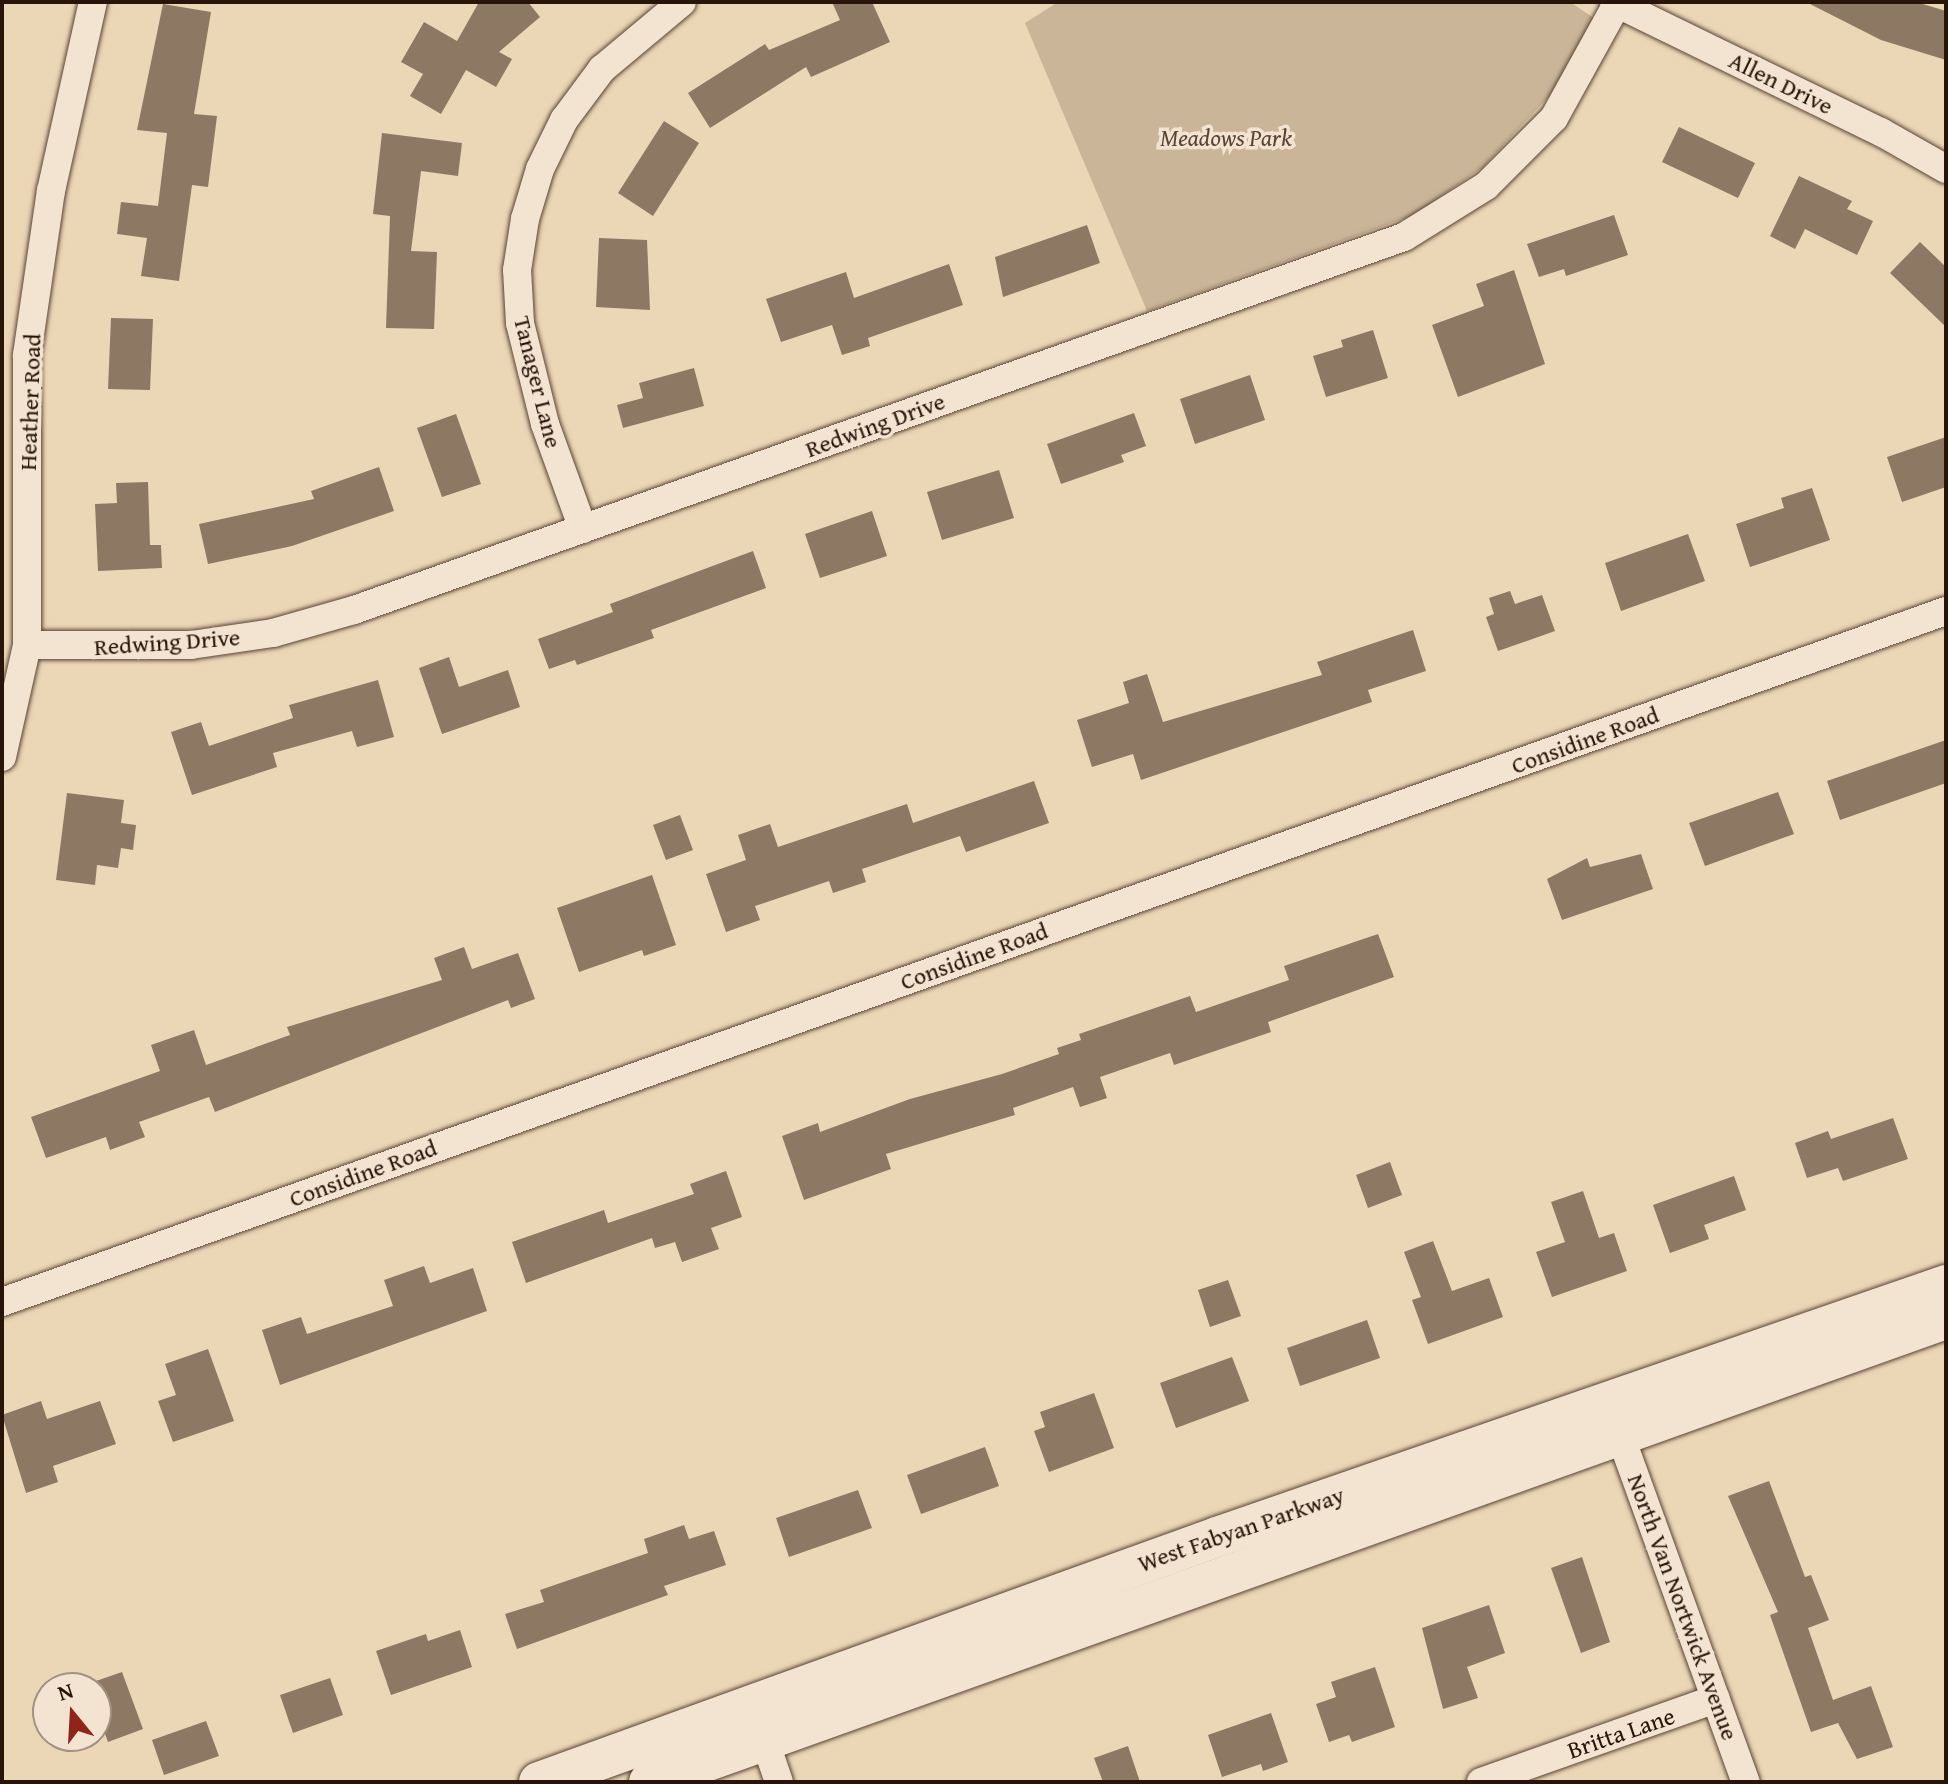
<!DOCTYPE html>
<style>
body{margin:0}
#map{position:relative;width:1948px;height:1784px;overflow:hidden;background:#ebd6b6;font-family:"Gentium Book Plus",serif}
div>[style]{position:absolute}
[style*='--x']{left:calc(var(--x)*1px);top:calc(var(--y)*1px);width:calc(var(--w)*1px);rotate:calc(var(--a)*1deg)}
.green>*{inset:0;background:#cab599}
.building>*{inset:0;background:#8d7963}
.roads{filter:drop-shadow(0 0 2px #594434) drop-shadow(0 0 2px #594434)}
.street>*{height:28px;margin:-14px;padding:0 14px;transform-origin:14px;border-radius:14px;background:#f2e4d0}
.secondary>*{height:40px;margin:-20px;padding:0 20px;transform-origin:20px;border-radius:20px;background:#f2e4d0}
span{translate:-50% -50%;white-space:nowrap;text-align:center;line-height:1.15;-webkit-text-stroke:7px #f2e4d0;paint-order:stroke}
.street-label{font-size:24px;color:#281409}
.park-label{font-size:24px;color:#594434;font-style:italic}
.frame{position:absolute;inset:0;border:4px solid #281409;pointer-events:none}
.north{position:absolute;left:32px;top:1672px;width:80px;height:80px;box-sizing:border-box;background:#f2e4d0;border:2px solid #a19180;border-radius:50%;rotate:342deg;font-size:22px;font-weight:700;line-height:32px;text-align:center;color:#281409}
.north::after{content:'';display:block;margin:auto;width:28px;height:36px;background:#8f2418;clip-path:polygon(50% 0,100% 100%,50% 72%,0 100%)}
</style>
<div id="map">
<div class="green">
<i style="clip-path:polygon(1058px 2px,1570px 2px,1594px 18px,1551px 94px,1483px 167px,1414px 215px,1147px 311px,1025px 23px)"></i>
</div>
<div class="building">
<i style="clip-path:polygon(479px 2px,528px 2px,540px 17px,499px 52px,512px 59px,496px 87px,466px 70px,441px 114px,410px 96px,423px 74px,401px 62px,424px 22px,457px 41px)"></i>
<i style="clip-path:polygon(832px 2px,872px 2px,890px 42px,811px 77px,806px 67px,710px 128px,688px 93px,765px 44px,769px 50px,840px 20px)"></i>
<i style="clip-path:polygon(1806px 2px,1916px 2px,1946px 11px,1946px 60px,1881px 40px)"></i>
<i style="clip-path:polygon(163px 4px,211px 12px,194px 114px,217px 116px,208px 187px,192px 185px,179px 281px,141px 276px,147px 238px,117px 234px,121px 202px,158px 206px,167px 133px,137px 130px)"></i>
<i style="clip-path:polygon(664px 121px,699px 143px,653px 216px,618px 193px)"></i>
<i style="clip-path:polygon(1679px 127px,1755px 163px,1738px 198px,1662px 162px)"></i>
<i style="clip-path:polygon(382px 133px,462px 143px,458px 176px,421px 171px,411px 251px,437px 252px,434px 329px,386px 328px,390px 216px,373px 214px)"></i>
<i style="clip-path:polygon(1799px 176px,1852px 201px,1847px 209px,1873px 221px,1857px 255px,1805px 229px,1795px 249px,1770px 236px)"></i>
<i style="clip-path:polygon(1614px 215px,1628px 255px,1566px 276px,1564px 269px,1539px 277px,1527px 244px)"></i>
<i style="clip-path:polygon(1087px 225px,1100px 263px,1003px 297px,995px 257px)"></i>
<i style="clip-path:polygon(599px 238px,647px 240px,650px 310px,596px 307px)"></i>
<i style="clip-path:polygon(1920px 242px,1946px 267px,1946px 327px,1890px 273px)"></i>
<i style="clip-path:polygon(949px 264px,963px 305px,868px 338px,870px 346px,842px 355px,832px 325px,781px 342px,766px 299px,846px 272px,854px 298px)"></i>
<i style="clip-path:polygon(1514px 270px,1545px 364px,1458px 397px,1432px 325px,1484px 306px,1476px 284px)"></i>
<i style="clip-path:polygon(111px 318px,153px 319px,150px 390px,108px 389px)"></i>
<i style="clip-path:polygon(1373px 330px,1388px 378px,1326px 397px,1313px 356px,1343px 347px,1341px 340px)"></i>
<i style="clip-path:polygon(694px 368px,704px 406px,623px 428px,617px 405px,643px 398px,639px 383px)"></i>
<i style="clip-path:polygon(1250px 375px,1265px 420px,1195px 444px,1180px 399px)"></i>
<i style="clip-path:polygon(1134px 413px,1146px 446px,1121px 455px,1124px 462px,1061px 484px,1047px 444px)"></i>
<i style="clip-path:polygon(456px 414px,481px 484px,442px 497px,417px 428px)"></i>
<i style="clip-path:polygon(1946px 437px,1946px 487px,1902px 502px,1887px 457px)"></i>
<i style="clip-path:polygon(379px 467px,394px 511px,292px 546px,208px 564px,199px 524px,314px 499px,311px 491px)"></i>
<i style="clip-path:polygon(999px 470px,1014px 518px,942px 540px,927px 492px)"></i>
<i style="clip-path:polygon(148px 482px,150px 545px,161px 545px,162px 568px,98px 571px,95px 504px,117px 503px,116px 483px)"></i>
<i style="clip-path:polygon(1812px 488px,1830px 540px,1750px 567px,1736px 524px,1784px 508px,1781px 498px)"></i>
<i style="clip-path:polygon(872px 511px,887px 556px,820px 578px,805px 534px)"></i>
<i style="clip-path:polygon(1688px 534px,1705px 581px,1621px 611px,1605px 563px)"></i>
<i style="clip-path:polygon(753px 551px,766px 588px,651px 630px,654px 638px,577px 665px,575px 660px,549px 669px,538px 639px,613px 612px,610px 604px)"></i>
<i style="clip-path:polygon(1510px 591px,1515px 604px,1542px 595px,1555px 631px,1498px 651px,1486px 617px,1494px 614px,1489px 598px)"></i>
<i style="clip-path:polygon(1413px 630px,1426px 671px,1368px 690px,1372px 702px,1141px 780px,1133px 754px,1092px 767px,1077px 720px,1129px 703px,1123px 682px,1147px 674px,1163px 722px,1322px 675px,1317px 662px)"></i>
<i style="clip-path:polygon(449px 657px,459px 687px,508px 670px,520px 707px,442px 734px,419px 668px)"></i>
<i style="clip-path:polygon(378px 680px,394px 737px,357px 747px,352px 731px,273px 753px,277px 767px,192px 795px,171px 732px,201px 722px,209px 746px,293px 718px,289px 705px)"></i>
<i style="clip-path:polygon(1946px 740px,1946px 783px,1840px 820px,1827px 781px)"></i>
<i style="clip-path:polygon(1034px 781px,1049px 823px,966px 852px,960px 836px,862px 869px,866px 882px,833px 893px,829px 881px,755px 906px,760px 920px,726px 932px,706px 874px,746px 860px,738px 835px,770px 824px,778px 847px,907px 804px,913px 823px)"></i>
<i style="clip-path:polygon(1778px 792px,1794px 834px,1705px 866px,1689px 823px)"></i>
<i style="clip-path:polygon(67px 793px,124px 800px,121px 823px,136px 825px,133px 850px,121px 848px,118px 868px,97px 865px,95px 885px,56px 880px)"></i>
<i style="clip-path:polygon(680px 815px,693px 850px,666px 860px,653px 825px)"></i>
<i style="clip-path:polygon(1641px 854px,1653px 889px,1562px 920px,1547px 879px,1587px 858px,1590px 867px)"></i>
<i style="clip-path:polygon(652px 875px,676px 945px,644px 956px,642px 950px,579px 972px,557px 908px)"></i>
<i style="clip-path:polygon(1378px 934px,1394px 977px,1268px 1022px,1271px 1032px,1174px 1065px,1170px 1053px,1100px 1077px,1107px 1098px,1080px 1107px,1073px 1087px,1013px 1108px,1015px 1115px,886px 1154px,891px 1169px,804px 1200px,782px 1136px,818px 1123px,820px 1132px,910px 1099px,1002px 1074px,1059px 1054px,1057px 1048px,1081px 1040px,1079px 1034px,1190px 996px,1196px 1012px,1289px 980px,1284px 966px)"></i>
<i style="clip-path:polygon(464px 947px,472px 969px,518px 953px,535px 999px,511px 1008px,508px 1000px,215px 1112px,209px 1097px,139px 1122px,145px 1137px,110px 1150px,106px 1137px,46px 1158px,31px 1117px,160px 1071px,151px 1045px,194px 1030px,206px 1065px,290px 1035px,287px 1027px,442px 980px,434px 958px)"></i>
<i style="clip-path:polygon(1893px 1118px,1908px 1159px,1843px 1181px,1838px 1168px,1807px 1178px,1795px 1143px,1828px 1131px,1831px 1139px)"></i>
<i style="clip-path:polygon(1390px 1162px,1402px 1195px,1368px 1208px,1356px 1175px)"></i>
<i style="clip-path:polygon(726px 1171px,742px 1217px,711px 1228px,719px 1249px,682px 1262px,675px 1242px,655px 1248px,652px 1238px,526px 1283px,512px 1242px,604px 1210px,608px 1223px,694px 1194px,690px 1184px)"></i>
<i style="clip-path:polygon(1734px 1176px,1746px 1210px,1704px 1225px,1709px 1239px,1670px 1253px,1653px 1205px)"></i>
<i style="clip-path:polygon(1583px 1191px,1599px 1238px,1614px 1233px,1627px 1271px,1552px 1297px,1536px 1252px,1565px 1242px,1551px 1202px)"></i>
<i style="clip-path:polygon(1433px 1241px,1452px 1291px,1489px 1278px,1503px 1317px,1428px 1344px,1412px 1300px,1421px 1297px,1404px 1252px)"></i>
<i style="clip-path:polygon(424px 1266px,430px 1283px,473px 1268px,487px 1311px,280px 1385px,262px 1330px,301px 1317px,307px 1334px,393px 1306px,384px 1280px)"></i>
<i style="clip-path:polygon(1228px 1280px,1241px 1316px,1210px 1327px,1198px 1290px)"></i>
<i style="clip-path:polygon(1367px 1320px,1380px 1358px,1300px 1386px,1287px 1348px)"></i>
<i style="clip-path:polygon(208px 1349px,234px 1421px,173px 1442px,158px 1401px,176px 1395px,165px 1364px)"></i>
<i style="clip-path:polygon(1232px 1357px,1249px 1401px,1176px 1428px,1160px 1383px)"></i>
<i style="clip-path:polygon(1094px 1393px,1114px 1448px,1049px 1472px,1034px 1431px,1045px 1427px,1040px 1412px)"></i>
<i style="clip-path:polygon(41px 1401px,47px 1419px,100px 1401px,116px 1444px,53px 1466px,58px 1482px,26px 1493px,2px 1415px)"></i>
<i style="clip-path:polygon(985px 1447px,999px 1486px,921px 1514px,907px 1475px)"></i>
<i style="clip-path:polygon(1769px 1481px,1805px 1577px,1811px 1575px,1829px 1620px,1808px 1628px,1833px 1700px,1871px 1686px,1893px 1747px,1857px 1759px,1838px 1723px,1811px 1732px,1770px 1615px,1778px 1612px,1728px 1496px)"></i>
<i style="clip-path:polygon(858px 1490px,872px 1528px,789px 1557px,776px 1518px)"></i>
<i style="clip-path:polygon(684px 1525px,689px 1539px,714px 1531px,726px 1565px,664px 1586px,668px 1595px,517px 1649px,505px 1614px,544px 1602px,540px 1590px,648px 1553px,644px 1539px)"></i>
<i style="clip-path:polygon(1582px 1557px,1610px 1642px,1581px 1653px,1551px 1568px)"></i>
<i style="clip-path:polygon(1489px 1605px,1505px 1653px,1467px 1667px,1478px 1698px,1443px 1709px,1422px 1628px)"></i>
<i style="clip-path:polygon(460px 1630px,472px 1667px,391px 1695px,376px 1651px,426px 1634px,428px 1641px)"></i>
<i style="clip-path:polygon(1375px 1667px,1395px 1727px,1352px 1742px,1349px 1735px,1329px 1742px,1316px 1704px,1336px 1697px,1331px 1682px)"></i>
<i style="clip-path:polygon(122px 1672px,143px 1729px,108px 1742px,96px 1709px,96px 1681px)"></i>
<i style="clip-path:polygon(330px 1678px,343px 1715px,293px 1733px,280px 1695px)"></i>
<i style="clip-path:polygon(1271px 1713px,1288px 1762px,1263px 1771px,1261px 1764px,1222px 1777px,1208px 1735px)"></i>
<i style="clip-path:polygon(206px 1721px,219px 1756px,164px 1775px,152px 1740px)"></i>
<i style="clip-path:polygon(1128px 1746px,1140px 1782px,1103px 1782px,1094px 1758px)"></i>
</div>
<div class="roads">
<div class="street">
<i style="--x:1614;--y:2;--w:297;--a:26"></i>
<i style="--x:1881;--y:132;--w:75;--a:29.6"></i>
<i style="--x:583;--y:529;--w:112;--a:-109.9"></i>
<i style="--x:545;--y:424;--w:104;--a:-103.9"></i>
<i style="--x:520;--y:323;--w:53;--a:-93.2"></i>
<i style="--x:517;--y:270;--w:52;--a:-81.1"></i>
<i style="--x:525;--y:219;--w:52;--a:-73.3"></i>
<i style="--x:540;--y:169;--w:55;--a:-63.9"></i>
<i style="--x:564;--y:120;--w:64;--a:-53.3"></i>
<i style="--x:602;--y:69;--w:104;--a:-39.9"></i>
<i style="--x:27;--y:645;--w:164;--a:0"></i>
<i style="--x:191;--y:645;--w:83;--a:-8.3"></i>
<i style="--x:273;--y:633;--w:84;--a:-15.9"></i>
<i style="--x:354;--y:610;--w:1114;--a:-19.56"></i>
<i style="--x:1404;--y:237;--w:97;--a:-31.9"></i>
<i style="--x:1486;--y:186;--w:96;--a:-45"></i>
<i style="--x:1554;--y:118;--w:130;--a:-61.1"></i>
<i style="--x:2;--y:757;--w:115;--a:-77.4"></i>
<i style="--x:27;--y:645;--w:290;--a:-90"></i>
<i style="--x:27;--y:355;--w:166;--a:-81.7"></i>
<i style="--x:51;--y:191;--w:194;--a:-77.5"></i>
<i style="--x:2;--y:1302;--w:2063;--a:-19.57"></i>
<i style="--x:1619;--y:1432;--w:372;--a:70.1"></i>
<i style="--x:764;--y:1738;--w:46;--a:71.2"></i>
<i style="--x:1481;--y:1782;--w:249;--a:-19.5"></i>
</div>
<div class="secondary">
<i style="--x:539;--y:1782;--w:721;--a:-19.87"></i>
<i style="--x:1217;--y:1537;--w:771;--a:-19.07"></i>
<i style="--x:649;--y:1782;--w:1377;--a:-19.65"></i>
</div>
</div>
<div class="street-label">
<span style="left:1781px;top:83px;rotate:26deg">Allen Drive</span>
<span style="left:538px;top:382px;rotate:76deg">Tanager Lane</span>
<span style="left:30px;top:402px;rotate:-88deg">Heather Road</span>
<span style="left:875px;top:425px;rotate:-20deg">Redwing Drive</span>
<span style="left:167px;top:642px;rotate:-4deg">Redwing Drive</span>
<span style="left:1585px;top:740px;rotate:-20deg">Considine Road</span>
<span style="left:974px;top:956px;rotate:-20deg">Considine Road</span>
<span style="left:363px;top:1173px;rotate:-20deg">Considine Road</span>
<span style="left:1241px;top:1529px;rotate:-19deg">West Fabyan Parkway</span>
<span style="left:1683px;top:1607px;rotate:70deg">North Van Nortwick Avenue</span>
<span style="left:1621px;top:1733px;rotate:-19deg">Britta Lane</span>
</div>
<div class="park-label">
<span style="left:1226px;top:138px">Meadows Park</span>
</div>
<div class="frame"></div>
<div class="north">N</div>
</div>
